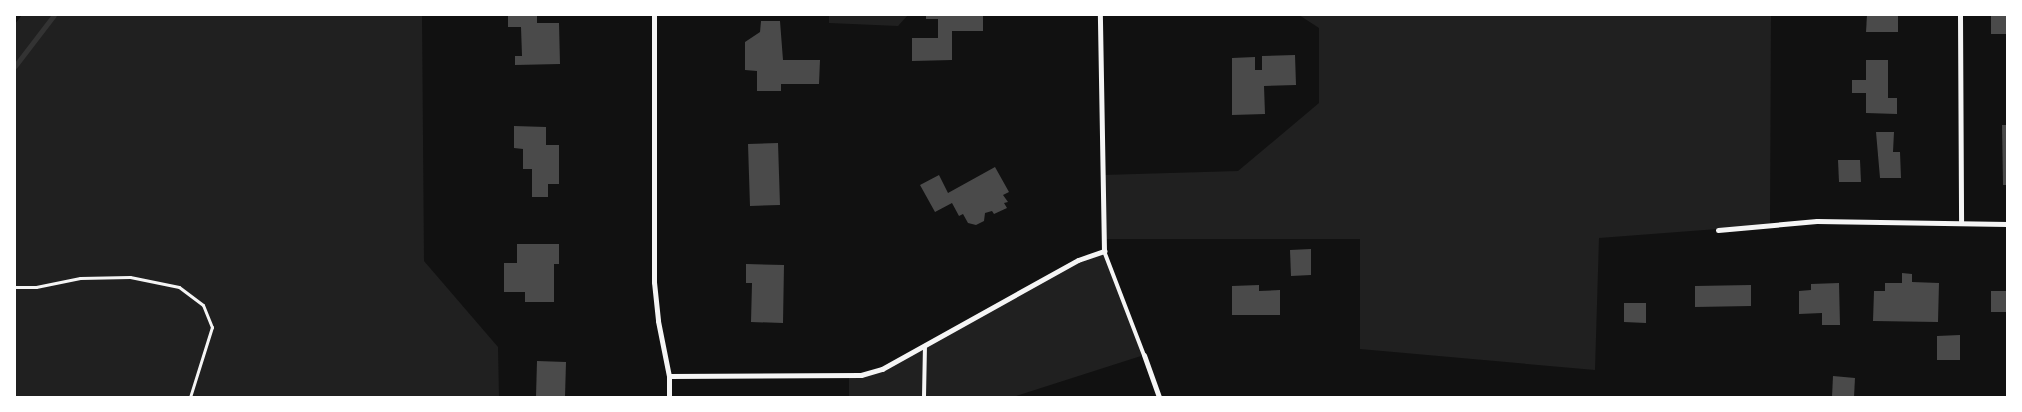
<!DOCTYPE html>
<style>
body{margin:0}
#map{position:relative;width:2022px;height:412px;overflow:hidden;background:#111;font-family:Cabin,sans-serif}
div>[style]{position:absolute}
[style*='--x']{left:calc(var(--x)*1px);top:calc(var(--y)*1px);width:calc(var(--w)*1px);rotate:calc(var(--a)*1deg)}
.green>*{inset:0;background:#202020}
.stream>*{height:5px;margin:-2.5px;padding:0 2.5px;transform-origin:2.5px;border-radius:2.5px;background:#333}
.building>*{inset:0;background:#4a4a4a}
.path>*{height:3px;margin:-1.5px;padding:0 1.5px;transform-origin:1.5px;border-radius:1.5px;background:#f5f5f5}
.service>*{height:4px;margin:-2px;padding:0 2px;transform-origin:2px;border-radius:2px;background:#f5f5f5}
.minor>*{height:5px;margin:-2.5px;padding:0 2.5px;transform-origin:2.5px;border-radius:2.5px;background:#f5f5f5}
span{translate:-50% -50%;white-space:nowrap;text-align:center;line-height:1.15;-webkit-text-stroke:4.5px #fff;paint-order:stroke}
.frame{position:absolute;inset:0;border:16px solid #fff;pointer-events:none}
</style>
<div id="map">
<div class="green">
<i style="clip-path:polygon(22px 15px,422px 15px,424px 261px,498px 347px,499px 397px,15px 397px,15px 24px)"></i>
<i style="clip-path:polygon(829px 15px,908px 15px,898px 26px,829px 23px)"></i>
<i style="clip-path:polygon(1299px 15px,1771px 15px,1770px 225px,1599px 238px,1595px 370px,1360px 349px,1360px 239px,1104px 239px,1103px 175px,1238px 171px,1319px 103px,1319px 28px)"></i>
<i style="clip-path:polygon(1104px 251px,1144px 355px,1013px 397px,849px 397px,849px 376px,882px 369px,1078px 260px)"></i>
</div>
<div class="stream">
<i style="--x:15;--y:66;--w:64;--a:-52.6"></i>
</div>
<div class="building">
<i style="clip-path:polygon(508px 15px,537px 15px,537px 23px,559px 23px,560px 64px,515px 65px,515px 56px,522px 56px,521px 27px,508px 27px)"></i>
<i style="clip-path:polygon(926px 15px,983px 15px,983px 31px,952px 31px,952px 60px,912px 61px,912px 38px,938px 38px,938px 19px,926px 19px)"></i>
<i style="clip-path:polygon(1867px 15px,1898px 15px,1898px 32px,1866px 32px)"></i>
<i style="clip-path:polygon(1991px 16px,2007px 16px,2007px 34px,1991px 34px)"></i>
<i style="clip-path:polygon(761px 21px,780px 21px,783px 60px,820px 60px,819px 84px,781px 84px,781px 91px,757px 91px,757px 71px,745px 70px,745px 42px,760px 32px)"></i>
<i style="clip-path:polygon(1295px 55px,1296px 85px,1264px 86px,1265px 114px,1232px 115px,1232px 58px,1255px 57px,1255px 70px,1262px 70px,1262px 56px)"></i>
<i style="clip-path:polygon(1866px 60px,1888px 60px,1888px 98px,1897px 98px,1897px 114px,1866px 113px,1866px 93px,1852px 93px,1852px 80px,1866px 80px)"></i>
<i style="clip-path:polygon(2002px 125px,2007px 125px,2007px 185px,2003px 185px)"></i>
<i style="clip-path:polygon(514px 126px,546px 127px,546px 145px,559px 145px,559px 184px,548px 184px,548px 197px,532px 197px,532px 169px,523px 169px,523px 149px,514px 148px)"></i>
<i style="clip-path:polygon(1876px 132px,1894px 132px,1893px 152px,1900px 152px,1901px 178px,1880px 178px)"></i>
<i style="clip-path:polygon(778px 143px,780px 205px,750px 206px,748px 144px)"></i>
<i style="clip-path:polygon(1838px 160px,1860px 160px,1861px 182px,1839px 182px)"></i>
<i style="clip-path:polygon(995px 167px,1009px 192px,1003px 195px,1008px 202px,1004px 203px,1007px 208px,994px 214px,992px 211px,985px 213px,984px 221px,976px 225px,968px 223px,963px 214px,959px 216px,952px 203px,935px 212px,920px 185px,939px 175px,948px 193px)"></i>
<i style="clip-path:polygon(517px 244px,559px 244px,559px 264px,554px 264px,554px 302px,525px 302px,525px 292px,504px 292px,504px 263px,517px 263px)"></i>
<i style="clip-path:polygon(1311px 249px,1311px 275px,1291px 276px,1290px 250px)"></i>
<i style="clip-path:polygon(746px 264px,784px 265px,783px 323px,751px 322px,752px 283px,746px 283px)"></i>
<i style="clip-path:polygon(1902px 273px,1912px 274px,1912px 282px,1939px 283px,1938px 322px,1873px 321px,1874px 291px,1885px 291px,1885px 283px,1902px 283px)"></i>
<i style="clip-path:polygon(1839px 283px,1840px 325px,1822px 325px,1822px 313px,1799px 314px,1799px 291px,1811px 290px,1811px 284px)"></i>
<i style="clip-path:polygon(1259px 285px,1259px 291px,1280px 290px,1280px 315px,1232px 315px,1232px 286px)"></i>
<i style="clip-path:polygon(1751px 285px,1751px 306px,1695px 307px,1695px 286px)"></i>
<i style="clip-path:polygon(1991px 291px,2007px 291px,2007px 312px,1991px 312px)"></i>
<i style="clip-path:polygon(1624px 303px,1646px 303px,1646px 323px,1624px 322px)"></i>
<i style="clip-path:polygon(1960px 335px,1960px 360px,1937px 360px,1937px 336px)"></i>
<i style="clip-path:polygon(537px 361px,566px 362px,565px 397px,536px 397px)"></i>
<i style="clip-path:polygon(1833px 376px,1855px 378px,1854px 397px,1832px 397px)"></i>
</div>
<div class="path">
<i style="--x:15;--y:287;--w:21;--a:0"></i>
<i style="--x:36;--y:287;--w:45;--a:-11.6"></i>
<i style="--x:80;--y:278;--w:50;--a:-1.1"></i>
<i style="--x:130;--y:277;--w:50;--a:11.5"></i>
<i style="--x:179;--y:287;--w:30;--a:37"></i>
<i style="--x:203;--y:305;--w:24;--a:68"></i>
<i style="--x:212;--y:327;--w:73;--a:107.4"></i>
</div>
<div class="service">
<i style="--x:1104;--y:251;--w:111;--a:69"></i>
<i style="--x:924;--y:397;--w:50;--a:-88.9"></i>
</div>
<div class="minor">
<i style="--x:654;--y:15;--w:267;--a:90"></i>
<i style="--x:654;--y:282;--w:39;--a:84"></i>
<i style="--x:658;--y:321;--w:56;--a:78.7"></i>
<i style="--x:669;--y:376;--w:21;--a:90"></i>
<i style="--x:1960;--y:15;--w:206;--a:89.7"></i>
<i style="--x:1718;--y:230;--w:99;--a:-5.2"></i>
<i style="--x:1817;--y:221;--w:190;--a:0.9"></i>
<i style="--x:1144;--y:355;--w:45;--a:70.3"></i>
<i style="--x:669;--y:376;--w:192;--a:-0.3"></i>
<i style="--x:861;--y:375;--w:22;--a:-16"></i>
<i style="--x:882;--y:369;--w:224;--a:-29.1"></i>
<i style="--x:1078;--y:260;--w:28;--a:-19"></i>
<i style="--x:1104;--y:251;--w:236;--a:-91"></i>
</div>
<div class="frame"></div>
</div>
